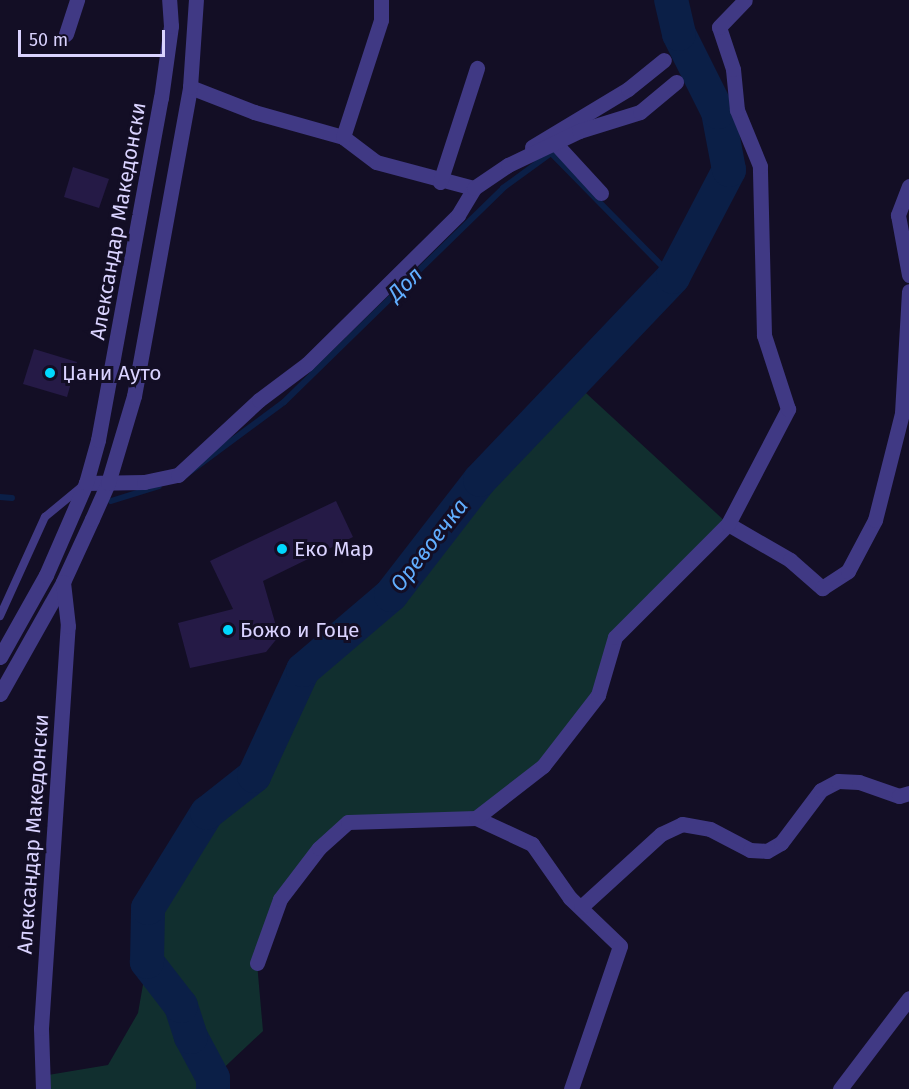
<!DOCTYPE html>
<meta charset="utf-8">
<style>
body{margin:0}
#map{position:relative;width:909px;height:1089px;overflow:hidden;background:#130e25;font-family:"Fira Sans",sans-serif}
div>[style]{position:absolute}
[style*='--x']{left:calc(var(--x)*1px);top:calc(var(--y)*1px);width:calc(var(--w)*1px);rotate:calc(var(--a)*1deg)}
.green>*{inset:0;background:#112f2f}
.stream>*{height:6px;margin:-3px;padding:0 3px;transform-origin:3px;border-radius:3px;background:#0b1f47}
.river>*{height:34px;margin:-17px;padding:0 17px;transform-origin:17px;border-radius:17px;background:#0b1f47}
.building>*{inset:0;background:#251a46}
.service>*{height:8px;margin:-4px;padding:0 4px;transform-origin:4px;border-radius:4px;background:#403984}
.minor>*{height:15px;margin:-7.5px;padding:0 7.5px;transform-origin:7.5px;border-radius:7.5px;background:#403984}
.tertiary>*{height:15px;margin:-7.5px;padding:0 7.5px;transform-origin:7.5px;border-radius:7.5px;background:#403984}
.dots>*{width:16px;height:16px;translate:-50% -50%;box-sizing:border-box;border:3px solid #130e25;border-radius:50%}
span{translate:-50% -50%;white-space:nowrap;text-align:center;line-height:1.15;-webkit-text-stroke:6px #130e25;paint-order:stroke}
.street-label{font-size:21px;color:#dad3ff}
.poi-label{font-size:21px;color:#dad3ff}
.left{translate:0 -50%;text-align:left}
.water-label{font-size:22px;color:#61aeff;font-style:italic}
.scale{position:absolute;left:18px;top:30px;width:147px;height:27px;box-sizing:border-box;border:3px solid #dad3ff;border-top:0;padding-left:8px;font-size:18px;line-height:21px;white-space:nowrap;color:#dad3ff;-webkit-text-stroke:4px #130e25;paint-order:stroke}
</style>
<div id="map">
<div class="green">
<i style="clip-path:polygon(574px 382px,728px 524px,615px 637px,598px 695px,543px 766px,476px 818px,348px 822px,280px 899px,257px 963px,263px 1031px,213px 1078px,213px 1089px,43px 1089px,42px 1076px,108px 1065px,138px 1013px,147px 962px,148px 908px,207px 813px,254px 776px,303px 670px,391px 595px,480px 480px)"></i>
</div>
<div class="stream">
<i style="--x:180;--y:479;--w:129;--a:-36.5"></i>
<i style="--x:284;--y:402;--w:306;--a:-44.3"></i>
<i style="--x:503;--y:188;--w:59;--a:-36.1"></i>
<i style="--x:551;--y:153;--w:174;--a:45.5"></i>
<i style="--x:0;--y:497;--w:12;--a:5"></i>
<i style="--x:111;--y:501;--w:50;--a:-17.4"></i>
</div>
<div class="river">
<i style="--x:213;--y:1089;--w:11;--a:-90"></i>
<i style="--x:213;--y:1078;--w:47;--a:-118.2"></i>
<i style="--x:191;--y:1037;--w:33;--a:-108"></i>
<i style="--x:181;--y:1006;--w:56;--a:-127.7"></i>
<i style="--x:147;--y:962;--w:54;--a:-88.9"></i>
<i style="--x:148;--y:908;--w:112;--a:-58.2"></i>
<i style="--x:207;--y:813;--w:60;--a:-38.2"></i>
<i style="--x:254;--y:776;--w:117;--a:-65.2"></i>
<i style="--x:303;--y:670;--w:116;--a:-40.4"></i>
<i style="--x:391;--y:595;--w:145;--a:-52.3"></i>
<i style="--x:480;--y:480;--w:280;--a:-46.4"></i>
<i style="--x:673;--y:277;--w:121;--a:-62.4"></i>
<i style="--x:729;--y:170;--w:59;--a:-100.7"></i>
<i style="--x:718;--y:112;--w:87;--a:-116.6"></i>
<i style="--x:679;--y:34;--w:35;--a:-103"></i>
</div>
<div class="building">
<i style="clip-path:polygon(73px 167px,109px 179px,99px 208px,64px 197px)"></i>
<i style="clip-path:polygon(34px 349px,77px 362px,67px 397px,23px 384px)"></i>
<i style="clip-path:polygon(336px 501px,353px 537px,263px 581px,279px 636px,266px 652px,190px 668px,178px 623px,233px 609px,210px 561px)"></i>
</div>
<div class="service">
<i style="--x:0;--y:616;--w:109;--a:-65.6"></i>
<i style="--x:45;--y:517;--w:45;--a:-39.6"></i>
</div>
<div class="minor">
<i style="--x:66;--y:34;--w:36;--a:-72"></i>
<i style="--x:190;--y:87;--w:69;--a:21.3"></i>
<i style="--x:254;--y:112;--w:92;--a:15.7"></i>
<i style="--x:343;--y:137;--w:41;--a:37.1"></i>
<i style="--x:376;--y:162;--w:101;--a:14.9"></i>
<i style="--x:343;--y:137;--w:123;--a:-72"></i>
<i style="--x:381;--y:20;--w:20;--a:-90"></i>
<i style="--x:555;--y:143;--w:68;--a:47.4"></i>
<i style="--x:532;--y:147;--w:112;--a:-31.1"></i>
<i style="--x:628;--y:89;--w:46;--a:-38.9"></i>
<i style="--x:440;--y:182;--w:120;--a:-72"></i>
<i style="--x:909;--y:186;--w:31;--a:111"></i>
<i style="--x:898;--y:215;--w:61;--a:79.6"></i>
<i style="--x:86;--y:483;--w:58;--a:-1"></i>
<i style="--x:144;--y:482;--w:35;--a:-12"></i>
<i style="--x:178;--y:475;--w:110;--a:-42.8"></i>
<i style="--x:259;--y:400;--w:60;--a:-36.9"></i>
<i style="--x:307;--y:364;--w:212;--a:-44.6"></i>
<i style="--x:458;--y:215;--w:31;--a:-59"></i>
<i style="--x:474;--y:188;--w:41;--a:-34.1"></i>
<i style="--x:508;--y:165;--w:79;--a:-25.6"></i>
<i style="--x:579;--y:131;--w:64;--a:-17.3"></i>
<i style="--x:640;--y:112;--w:47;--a:-39.8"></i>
<i style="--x:728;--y:524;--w:72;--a:30.1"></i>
<i style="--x:790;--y:560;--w:43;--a:41.2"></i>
<i style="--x:822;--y:588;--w:31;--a:-33"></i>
<i style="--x:848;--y:571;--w:58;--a:-62.1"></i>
<i style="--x:875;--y:520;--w:110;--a:-75.8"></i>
<i style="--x:902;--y:413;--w:122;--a:-86.7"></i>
<i style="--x:476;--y:818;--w:62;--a:24.9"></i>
<i style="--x:532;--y:844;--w:66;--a:54.9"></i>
<i style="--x:570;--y:898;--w:69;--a:43.8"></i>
<i style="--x:620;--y:946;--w:151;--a:108.9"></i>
<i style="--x:581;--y:907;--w:108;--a:-42.4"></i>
<i style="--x:661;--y:834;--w:23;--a:-25"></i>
<i style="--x:682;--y:824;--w:28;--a:10"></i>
<i style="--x:710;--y:829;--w:45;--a:27.7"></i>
<i style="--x:750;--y:850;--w:17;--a:3"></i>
<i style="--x:767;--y:851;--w:16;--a:-30"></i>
<i style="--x:781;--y:843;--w:66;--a:-53"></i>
<i style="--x:821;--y:790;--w:19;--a:-28"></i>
<i style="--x:838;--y:781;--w:21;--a:3"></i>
<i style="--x:859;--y:782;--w:42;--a:19.3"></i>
<i style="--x:899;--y:796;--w:10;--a:-17"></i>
<i style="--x:257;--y:963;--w:68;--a:-70.2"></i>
<i style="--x:280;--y:899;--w:64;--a:-52.6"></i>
<i style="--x:319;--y:848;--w:39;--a:-42"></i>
<i style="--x:348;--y:822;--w:128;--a:-1.8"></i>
<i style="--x:476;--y:818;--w:85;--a:-37.8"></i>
<i style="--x:543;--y:766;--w:90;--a:-52.2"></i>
<i style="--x:598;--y:695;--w:60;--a:-73.7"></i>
<i style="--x:615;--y:637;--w:160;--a:-45"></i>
<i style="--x:728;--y:524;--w:130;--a:-62.4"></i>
<i style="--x:788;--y:409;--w:78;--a:-108"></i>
<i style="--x:764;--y:335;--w:169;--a:-91.4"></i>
<i style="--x:760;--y:166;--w:61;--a:-112.3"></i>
<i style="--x:737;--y:110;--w:41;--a:-95.6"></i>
<i style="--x:733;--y:69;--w:44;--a:-108.4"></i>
<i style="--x:719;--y:27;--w:37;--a:-46"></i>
<i style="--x:840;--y:1089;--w:114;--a:-52.8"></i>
</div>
<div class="tertiary">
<i style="--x:0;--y:657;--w:94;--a:-60.7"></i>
<i style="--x:46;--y:575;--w:100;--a:-66.5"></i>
<i style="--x:86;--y:483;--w:45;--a:-74.4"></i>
<i style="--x:98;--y:440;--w:348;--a:-79.6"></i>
<i style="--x:161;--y:98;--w:73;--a:-82.1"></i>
<i style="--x:171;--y:26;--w:26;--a:-94"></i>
<i style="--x:0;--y:694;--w:129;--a:-60.6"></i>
<i style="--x:63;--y:582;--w:69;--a:-65.3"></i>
<i style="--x:92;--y:519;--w:39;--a:-66"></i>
<i style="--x:108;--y:483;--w:91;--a:-73.4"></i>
<i style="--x:134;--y:396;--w:314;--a:-79.7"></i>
<i style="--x:190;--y:87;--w:87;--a:-86.1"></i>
<i style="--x:43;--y:1089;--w:61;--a:-91.9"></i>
<i style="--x:41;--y:1028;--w:403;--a:-86.2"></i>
<i style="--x:68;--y:626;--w:44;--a:-96.5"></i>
</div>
<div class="dots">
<i style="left:50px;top:373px;background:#00d8fe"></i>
<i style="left:282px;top:549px;background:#00d8fe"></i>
<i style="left:228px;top:630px;background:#00d8fe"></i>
</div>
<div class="street-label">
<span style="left:118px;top:221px;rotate:-80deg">Александар Македонски</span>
<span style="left:33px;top:834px;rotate:-86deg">Александар Македонски</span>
</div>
<div class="poi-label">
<span class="left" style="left:62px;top:373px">Џани Ауто</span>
<span class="left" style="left:294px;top:549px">Еко Мар</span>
<span class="left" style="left:240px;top:630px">Божо и Гоце</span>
</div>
<div class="water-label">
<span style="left:405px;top:284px;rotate:-44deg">Дол</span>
<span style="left:429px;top:545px;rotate:-52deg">Оревоечка</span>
</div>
<div class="scale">50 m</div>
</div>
